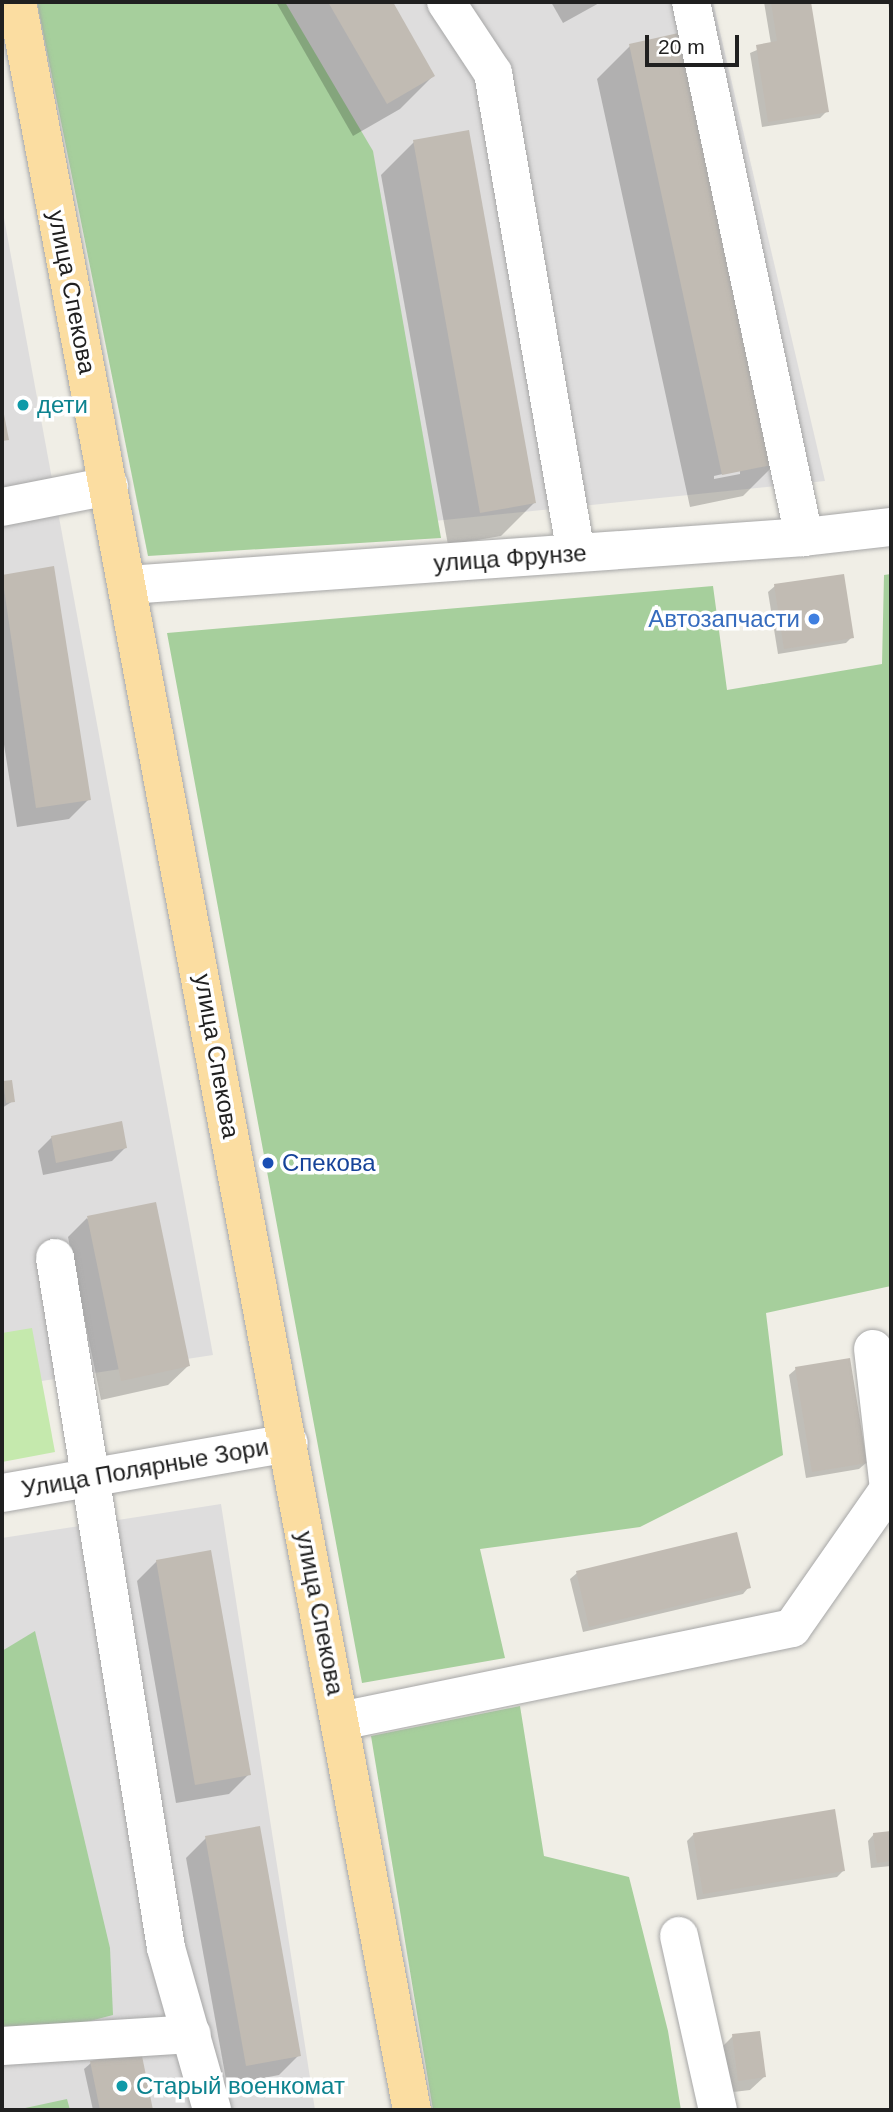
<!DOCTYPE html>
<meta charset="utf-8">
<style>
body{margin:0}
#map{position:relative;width:893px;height:2112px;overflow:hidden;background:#f0eee6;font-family:Helvetica,sans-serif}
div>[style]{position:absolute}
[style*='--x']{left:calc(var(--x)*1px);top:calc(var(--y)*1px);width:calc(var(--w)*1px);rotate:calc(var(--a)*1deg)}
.residential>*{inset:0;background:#dedddd}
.grass>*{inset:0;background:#c5e9ad}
.forest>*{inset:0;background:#a6cf9c}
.shadow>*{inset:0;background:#0003}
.building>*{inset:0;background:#c1bbb3}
.roads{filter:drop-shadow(0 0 2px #a7a7a7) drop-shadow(0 0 2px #a7a7a7)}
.minor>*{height:38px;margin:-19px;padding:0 19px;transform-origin:19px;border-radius:19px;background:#fff}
.major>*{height:38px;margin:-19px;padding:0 19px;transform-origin:19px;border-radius:19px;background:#fbdda1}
.dots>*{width:19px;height:19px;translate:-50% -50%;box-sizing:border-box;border:4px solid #fff;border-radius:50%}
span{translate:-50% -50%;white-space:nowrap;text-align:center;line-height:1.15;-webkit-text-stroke:7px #fff;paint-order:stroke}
.street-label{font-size:24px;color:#202020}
.culture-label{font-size:24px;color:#0d838f}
.left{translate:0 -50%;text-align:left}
.shop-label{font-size:24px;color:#366cbe}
.right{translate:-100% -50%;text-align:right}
.transit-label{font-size:24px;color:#164399}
.frame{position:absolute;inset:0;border:4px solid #202020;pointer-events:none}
.scale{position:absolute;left:645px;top:35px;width:94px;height:32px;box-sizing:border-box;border:4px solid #202020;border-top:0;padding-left:9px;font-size:21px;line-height:24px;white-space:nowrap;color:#202020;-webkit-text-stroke:5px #fff;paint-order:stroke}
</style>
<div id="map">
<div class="residential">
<i style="clip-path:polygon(82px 2px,713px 2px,825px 481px,182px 547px)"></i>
<i style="clip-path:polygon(2px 207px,213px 1355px,2px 1387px)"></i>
<i style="clip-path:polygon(221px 1504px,315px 2110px,2px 2110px,2px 1538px)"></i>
</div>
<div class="grass">
<i style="clip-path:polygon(32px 1328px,55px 1452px,2px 1462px,2px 1333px)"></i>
</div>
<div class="forest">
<i style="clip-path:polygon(37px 2px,285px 2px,373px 151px,441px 538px,148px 556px)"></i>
<i style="clip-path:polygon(891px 574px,891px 1286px,766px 1313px,783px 1455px,640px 1527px,480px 1549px,505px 1658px,362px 1683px,167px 633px,713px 586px,727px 690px,882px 664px,884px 575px)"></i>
<i style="clip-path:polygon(35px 1631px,110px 1948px,113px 2015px,52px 2031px,2px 2030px,2px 1651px)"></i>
<i style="clip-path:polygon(520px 1706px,544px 1856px,629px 1877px,668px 2031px,681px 2110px,433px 2110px,371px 1736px)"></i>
<i style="clip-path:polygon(67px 2099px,70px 2110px,16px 2110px)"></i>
</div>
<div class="shadow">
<i style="clip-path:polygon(276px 2px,391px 2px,433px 76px,400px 109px,353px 136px)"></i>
<i style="clip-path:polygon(551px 2px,601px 2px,563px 23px)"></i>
<i style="clip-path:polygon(764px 2px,809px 2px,827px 111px,820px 118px,762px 127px,750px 53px,771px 44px)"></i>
<i style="clip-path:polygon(888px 2px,891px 2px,891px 20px)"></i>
<i style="clip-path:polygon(evenodd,630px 46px,776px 463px,743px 496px,690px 507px,597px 79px,630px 46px,740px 470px,740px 474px,714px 479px,714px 476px,740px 470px)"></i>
<i style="clip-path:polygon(414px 142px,534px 503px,501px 536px,448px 545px,381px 175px)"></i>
<i style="clip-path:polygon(53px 568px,89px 799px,69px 819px,17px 827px,2px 732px,2px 577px)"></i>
<i style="clip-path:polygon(775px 586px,852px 637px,846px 643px,778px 654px,768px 592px)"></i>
<i style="clip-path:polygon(4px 1083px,13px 1101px,2px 1108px,2px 1085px)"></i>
<i style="clip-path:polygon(52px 1137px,125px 1148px,112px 1161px,43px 1175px,38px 1151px)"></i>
<i style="clip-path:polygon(87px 1218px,188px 1366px,168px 1385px,101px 1400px,68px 1237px)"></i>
<i style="clip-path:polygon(796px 1369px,866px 1463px,859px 1469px,806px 1478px,789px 1375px)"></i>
<i style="clip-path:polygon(157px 1561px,249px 1774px,229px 1794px,176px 1803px,137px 1581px)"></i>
<i style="clip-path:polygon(577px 1573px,749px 1587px,743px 1594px,583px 1632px,570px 1579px)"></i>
<i style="clip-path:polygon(891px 1832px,891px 1866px,871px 1868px,868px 1841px,874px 1834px)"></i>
<i style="clip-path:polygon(694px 1834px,843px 1871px,837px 1877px,697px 1900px,687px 1841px)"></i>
<i style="clip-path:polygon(206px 1838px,299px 2055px,279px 2075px,227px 2085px,186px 1858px)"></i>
<i style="clip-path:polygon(733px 2036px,764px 2077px,750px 2090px,725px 2093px,720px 2049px)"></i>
<i style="clip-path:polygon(140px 2053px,152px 2110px,93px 2110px,84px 2069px,91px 2063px)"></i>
</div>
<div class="building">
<i style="clip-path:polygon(328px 2px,393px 2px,435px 76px,387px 104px)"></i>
<i style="clip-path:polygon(771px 2px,811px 2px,829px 112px,768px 122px,756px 45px,777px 41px)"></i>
<i style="clip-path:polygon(683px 32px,777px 464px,722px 475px,629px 44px)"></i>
<i style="clip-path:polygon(469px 130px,536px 503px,480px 513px,413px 140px)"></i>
<i style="clip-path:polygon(2px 404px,9px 440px,2px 441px)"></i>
<i style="clip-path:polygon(54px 566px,91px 800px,36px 808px,2px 575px)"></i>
<i style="clip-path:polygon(844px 574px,854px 638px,784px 649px,774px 584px)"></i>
<i style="clip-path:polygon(12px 1080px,15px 1102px,6px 1103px,3px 1081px)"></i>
<i style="clip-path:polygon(122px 1121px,127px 1148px,56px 1163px,51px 1136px)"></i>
<i style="clip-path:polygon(156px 1202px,190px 1366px,121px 1381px,87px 1216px)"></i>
<i style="clip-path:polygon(850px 1358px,867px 1463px,812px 1472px,795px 1367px)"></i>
<i style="clip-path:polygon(737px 1532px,751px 1588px,589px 1627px,576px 1571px)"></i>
<i style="clip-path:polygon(211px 1550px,251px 1775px,195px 1785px,156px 1560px)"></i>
<i style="clip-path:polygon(835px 1809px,845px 1871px,703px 1894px,693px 1833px)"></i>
<i style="clip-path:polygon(260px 1826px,301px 2056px,246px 2066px,205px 1836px)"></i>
<i style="clip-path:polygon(891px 1831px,891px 1861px,877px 1863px,873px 1833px)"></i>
<i style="clip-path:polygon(760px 2031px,766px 2077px,738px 2081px,732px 2034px)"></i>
<i style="clip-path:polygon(141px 2051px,153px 2110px,100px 2110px,90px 2061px)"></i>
</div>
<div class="roads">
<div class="minor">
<i style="--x:446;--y:2;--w:85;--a:56.5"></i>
<i style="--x:493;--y:73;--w:487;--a:80.2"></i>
<i style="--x:691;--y:2;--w:547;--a:78.07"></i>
<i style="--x:2;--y:507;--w:109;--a:-11.1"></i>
<i style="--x:128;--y:585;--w:678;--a:-4.06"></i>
<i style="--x:804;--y:537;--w:88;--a:-6.6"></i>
<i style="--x:55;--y:1258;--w:699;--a:80.86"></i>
<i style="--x:166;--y:1948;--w:168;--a:74.1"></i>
<i style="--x:2;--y:1493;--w:291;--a:-9.9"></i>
<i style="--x:340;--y:1721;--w:461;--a:-11.6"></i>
<i style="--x:792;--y:1628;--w:169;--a:-55.1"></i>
<i style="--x:889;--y:1489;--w:141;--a:-96.5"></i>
<i style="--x:679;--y:1936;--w:178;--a:77.4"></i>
<i style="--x:2;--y:2046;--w:190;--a:-3.6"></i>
</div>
<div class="major">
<i style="--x:17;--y:2;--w:2145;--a:79.39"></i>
</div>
</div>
<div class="dots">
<i style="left:23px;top:405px;background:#0f9aa8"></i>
<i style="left:814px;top:619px;background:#3f7fe0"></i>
<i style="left:268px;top:1163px;background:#1a4fb4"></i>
<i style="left:122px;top:2086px;background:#0f9aa8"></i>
</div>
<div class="street-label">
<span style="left:72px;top:292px;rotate:79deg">улица Спекова</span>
<span style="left:510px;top:558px;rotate:-4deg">улица Фрунзе</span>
<span style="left:217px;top:1056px;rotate:80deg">улица Спекова</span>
<span style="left:145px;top:1468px;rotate:-10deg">Улица Полярные Зори</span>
<span style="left:320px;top:1613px;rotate:79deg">улица Спекова</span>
</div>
<div class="culture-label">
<span class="left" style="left:37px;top:405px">дети</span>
<span class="left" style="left:136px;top:2086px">Старый военкомат</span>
</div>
<div class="shop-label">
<span class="right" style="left:800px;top:619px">Автозапчасти</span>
</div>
<div class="transit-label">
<span class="left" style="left:282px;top:1163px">Спекова</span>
</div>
<div class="frame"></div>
<div class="scale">20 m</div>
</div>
